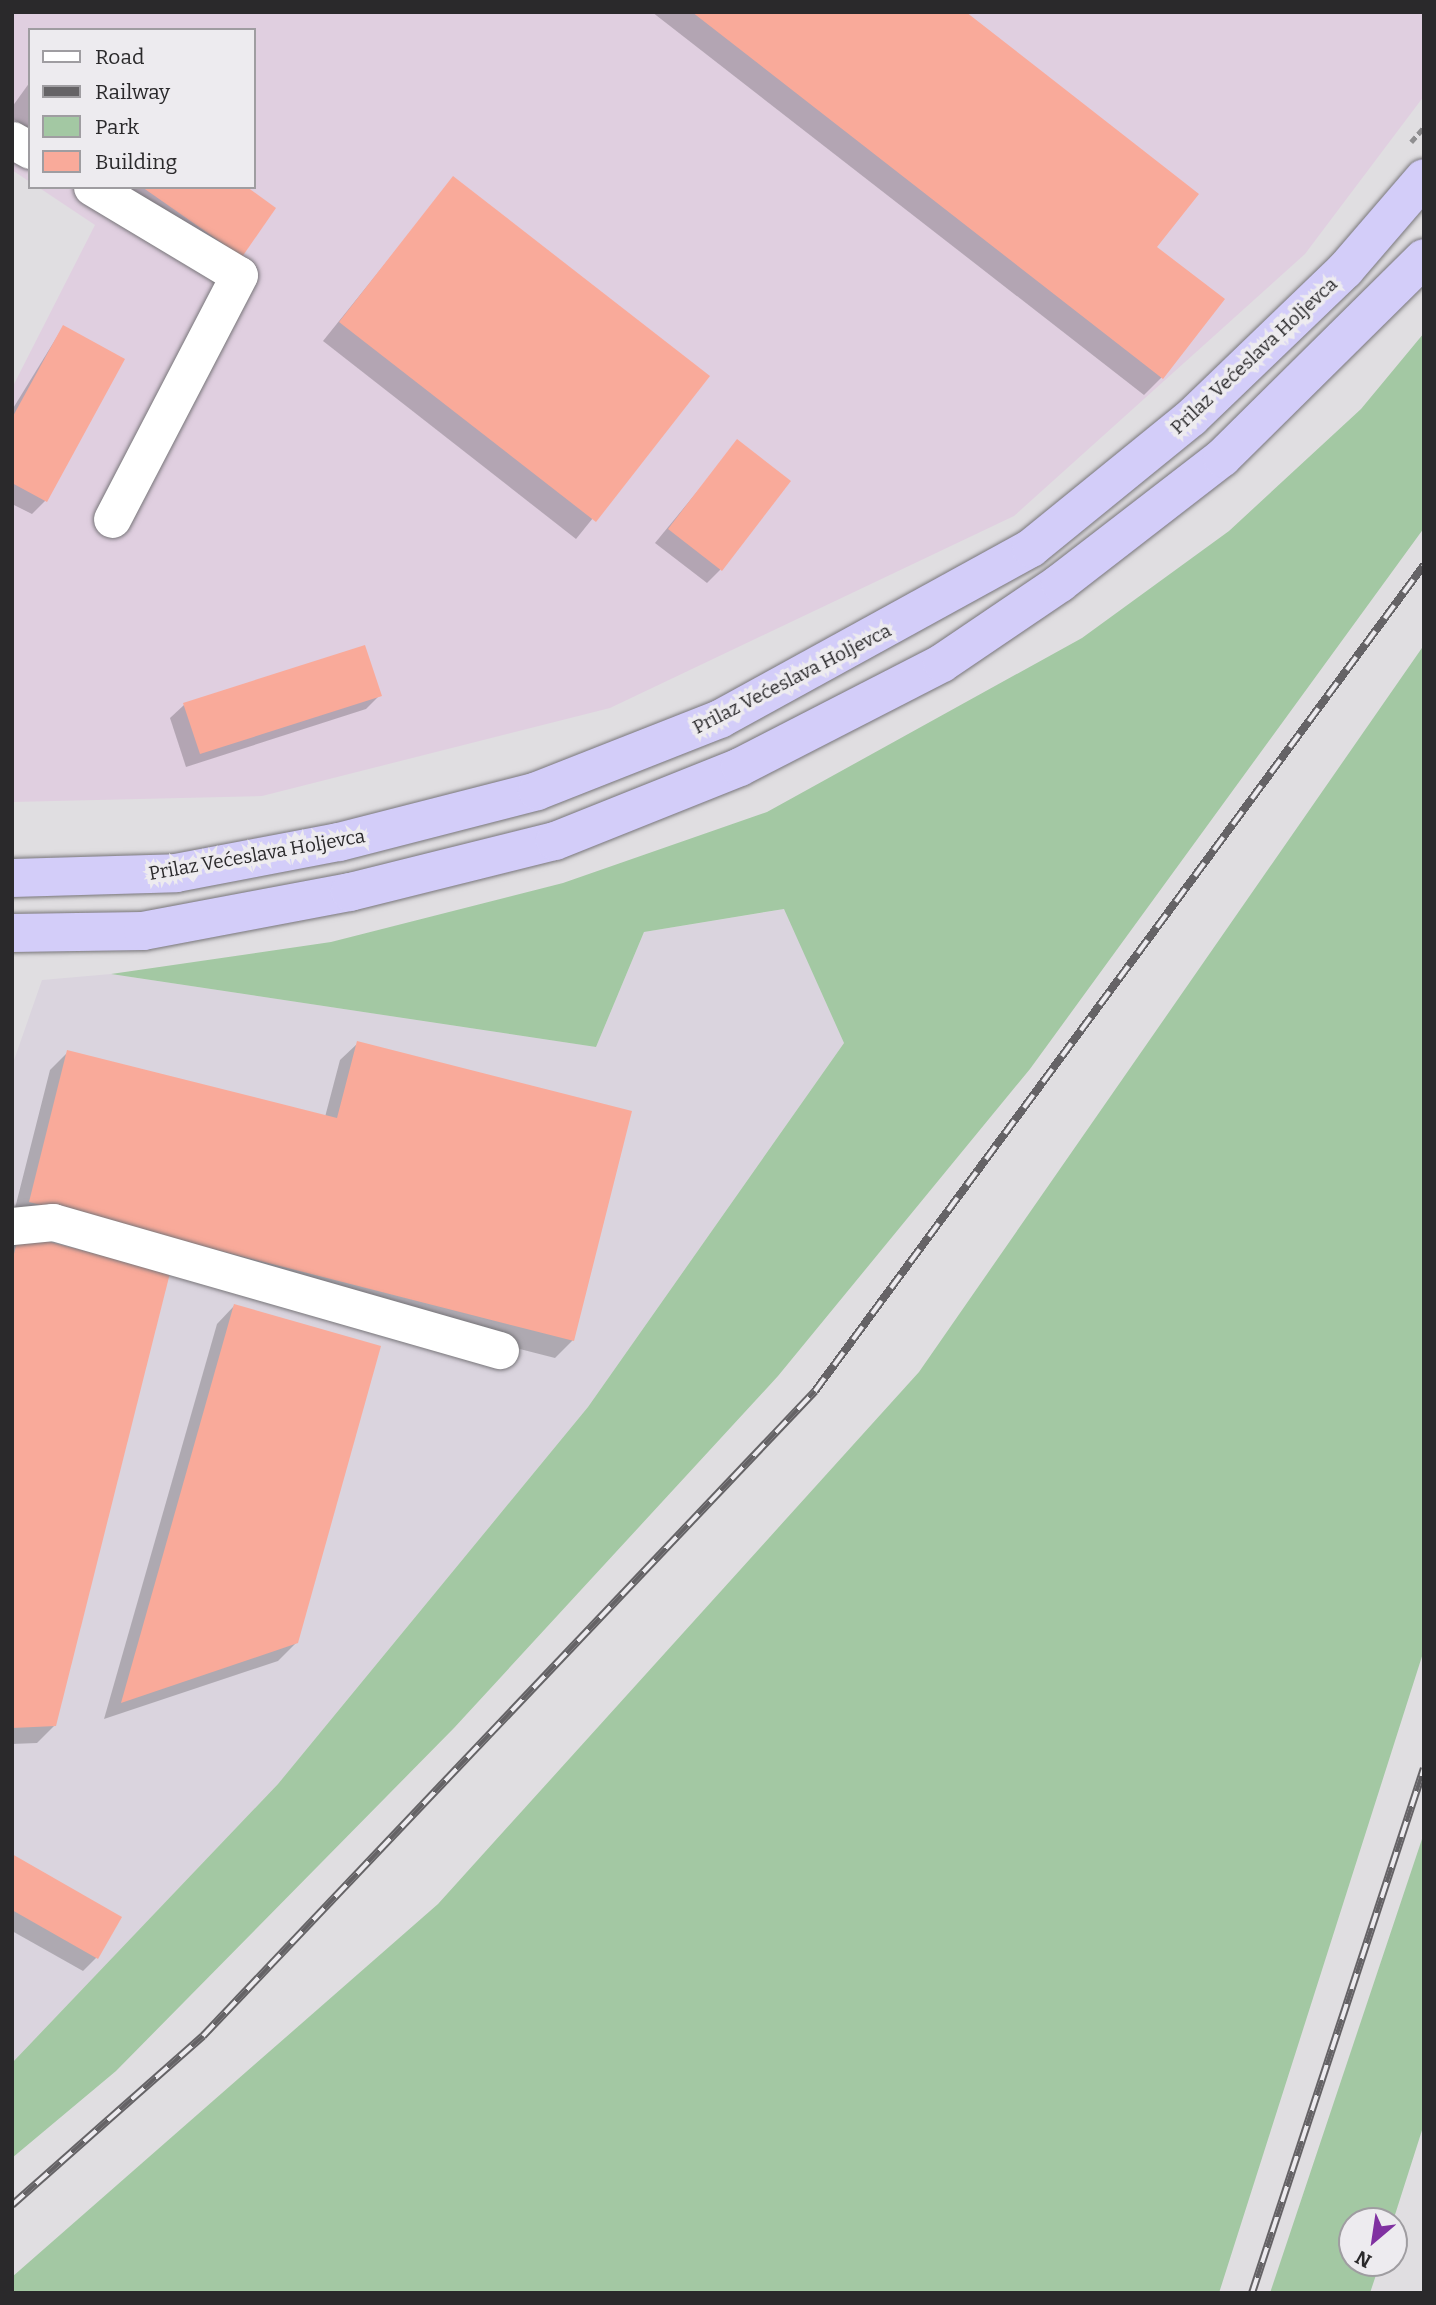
<!DOCTYPE html>
<meta charset="utf-8">
<style>
body{margin:0}
#map{position:relative;width:1436px;height:2305px;overflow:hidden;background:#e0dee1;font-family:Bitter,serif}
div>[style]{position:absolute}
[style*='--x']{left:calc(var(--x)*1px);top:calc(var(--y)*1px);width:calc(var(--w)*1px);rotate:calc(var(--a)*1deg)}
.commercial>*{inset:0;background:#e0cfe0}
.built>*{inset:0;background:#dad4de}
.green>*{inset:0;background:#a3c8a3}
.shadow>*{inset:0;background:#0003}
.building>*{inset:0;background:#f9aa9a}
.path>*{height:4.5px;margin-top:-2.25px;transform-origin:0;background:repeating-linear-gradient(90deg,#8f8e90 0 7px,transparent 0 10.5px)}
.roads{filter:drop-shadow(0 0 2px #777579) drop-shadow(0 0 2px #777579)}
.minor>*{height:37px;margin:-18.5px;padding:0 18.5px;transform-origin:18.5px;border-radius:18.5px;background:#fff}
.highway>*{height:38px;margin:-19px;padding:0 19px;transform-origin:19px;border-radius:19px;background:#d3cdf9}
.rail>*{height:8px;margin-top:-4px;transform-origin:0;background:repeating-linear-gradient(90deg,#edebef 0 16px,#656366 0 32px);box-sizing:border-box;border-block:2px solid #656366}
span{translate:-50% -50%;white-space:nowrap;text-align:center;line-height:1.15;-webkit-text-stroke:7px #edebef;paint-order:stroke}
.street-label{font-size:19px;color:#2a292b}
.frame{position:absolute;inset:0;border:14px solid #2a292b;pointer-events:none}
.legend{position:absolute;left:28px;top:28px;width:228px;height:161px;box-sizing:border-box;background:#edebef;border:2px solid #9f9da1;margin:0;padding:9px 12px;list-style:none;font-size:21px;color:#2a292b}
.legend li{display:flex;align-items:center;gap:14px;height:35px}
.legend b{width:35px;border:2px solid #9f9da1}
.north{position:absolute;left:1338px;top:2207px;width:70px;height:70px;box-sizing:border-box;background:#edebef;border:2px solid #9f9da1;border-radius:50%;rotate:209deg;font-size:19px;font-weight:700;line-height:28px;text-align:center;color:#2a292b}
.north::after{content:'';display:block;margin:auto;width:24px;height:32px;background:#8031a1;clip-path:polygon(50% 0,100% 100%,50% 72%,0 100%)}
</style>
<div id="map">
<div class="commercial">
<i style="clip-path:polygon(12px 12px,1424px 12px,1424px 96px,1305px 254px,1014px 516px,610px 708px,262px 796px,12px 802px,12px 388px,95px 225px,38px 187px,254px 187px,254px 30px,30px 30px,30px 182px,12px 170px)"></i>
</div>
<div class="built">
<i style="clip-path:polygon(785px 909px,844px 1043px,588px 1407px,278px 1784px,12px 2063px,12px 1066px,42px 980px,111px 974px,596px 1047px,644px 932px)"></i>
</div>
<div class="green">
<i style="clip-path:polygon(1424px 333px,1424px 528px,1030px 1069px,778px 1376px,454px 1728px,116px 2071px,12px 2158px,12px 2063px,278px 1784px,588px 1407px,844px 1043px,784px 909px,644px 932px,596px 1047px,111px 974px,331px 942px,563px 883px,767px 812px,1082px 638px,1229px 531px,1361px 409px)"></i>
<i style="clip-path:polygon(1424px 645px,1424px 1650px,1219px 2293px,12px 2293px,12px 2277px,438px 1904px,919px 1372px)"></i>
<i style="clip-path:polygon(1424px 1833px,1424px 2124px,1393px 2221px,1352px 2221px,1352px 2263px,1380px 2263px,1370px 2293px,1270px 2293px)"></i>
</div>
<div class="shadow">
<i style="clip-path:polygon(652px 12px,963px 12px,1155px 248px,1162px 377px,1144px 395px)"></i>
<i style="clip-path:polygon(30px 82px,30px 131px,12px 118px,12px 107px)"></i>
<i style="clip-path:polygon(454px 178px,708px 376px,576px 539px,323px 341px)"></i>
<i style="clip-path:polygon(110px 187px,244px 187px,227px 269px)"></i>
<i style="clip-path:polygon(63px 327px,45px 501px,32px 514px,12px 504px,12px 410px)"></i>
<i style="clip-path:polygon(738px 442px,720px 570px,707px 583px,655px 543px)"></i>
<i style="clip-path:polygon(380px 695px,366px 709px,186px 767px,170px 718px,184px 705px)"></i>
<i style="clip-path:polygon(358px 1043px,573px 1340px,555px 1358px,12px 1220px,50px 1070px,68px 1052px,325px 1117px,340px 1060px)"></i>
<i style="clip-path:polygon(20px 1236px,55px 1725px,37px 1743px,12px 1744px,12px 1244px)"></i>
<i style="clip-path:polygon(234px 1306px,297px 1642px,278px 1661px,104px 1719px,217px 1324px)"></i>
<i style="clip-path:polygon(12px 1856px,97px 1957px,83px 1971px,12px 1931px)"></i>
</div>
<div class="building">
<i style="clip-path:polygon(692px 12px,966px 12px,1199px 194px,1157px 247px,1225px 299px,1163px 379px)"></i>
<i style="clip-path:polygon(453px 176px,710px 376px,596px 522px,339px 322px)"></i>
<i style="clip-path:polygon(142px 187px,247px 187px,276px 208px,242px 257px)"></i>
<i style="clip-path:polygon(63px 325px,125px 359px,47px 502px,12px 483px,12px 418px)"></i>
<i style="clip-path:polygon(737px 439px,791px 481px,722px 571px,668px 529px)"></i>
<i style="clip-path:polygon(365px 645px,382px 696px,200px 754px,183px 703px)"></i>
<i style="clip-path:polygon(357px 1041px,632px 1111px,574px 1341px,29px 1202px,67px 1050px,337px 1118px)"></i>
<i style="clip-path:polygon(19px 1234px,170px 1273px,56px 1726px,12px 1728px,12px 1262px)"></i>
<i style="clip-path:polygon(234px 1304px,381px 1346px,298px 1643px,121px 1703px)"></i>
<i style="clip-path:polygon(12px 1854px,122px 1917px,98px 1959px,12px 1910px)"></i>
</div>
<div class="path">
<i style="--x:1411;--y:142;--w:20;--a:-49"></i>
</div>
<div class="roads">
<div class="minor">
<i style="--x:12;--y:140;--w:21;--a:29"></i>
<i style="--x:92;--y:187;--w:171;--a:30.9"></i>
<i style="--x:239;--y:275;--w:275;--a:117.5"></i>
<i style="--x:12;--y:1226;--w:41;--a:-5.6"></i>
<i style="--x:53;--y:1222;--w:465;--a:16"></i>
</div>
<div class="highway">
<i style="--x:12;--y:878;--w:164;--a:-1.7"></i>
<i style="--x:176;--y:873;--w:166;--a:-10.8"></i>
<i style="--x:339;--y:842;--w:204;--a:-14.4"></i>
<i style="--x:537;--y:791;--w:197;--a:-21.5"></i>
<i style="--x:720;--y:719;--w:355;--a:-28.8"></i>
<i style="--x:1031;--y:548;--w:206;--a:-39.1"></i>
<i style="--x:1191;--y:418;--w:214;--a:-43.9"></i>
<i style="--x:1345;--y:270;--w:121;--a:-49.3"></i>
<i style="--x:12;--y:933;--w:131;--a:-0.9"></i>
<i style="--x:143;--y:931;--w:211;--a:-10.7"></i>
<i style="--x:350;--y:892;--w:211;--a:-14"></i>
<i style="--x:555;--y:841;--w:199;--a:-21.8"></i>
<i style="--x:740;--y:767;--w:227;--a:-27.2"></i>
<i style="--x:942;--y:663;--w:143;--a:-34.1"></i>
<i style="--x:1060;--y:583;--w:205;--a:-37.7"></i>
<i style="--x:1222;--y:458;--w:284;--a:-44.7"></i>
</div>
</div>
<div class="rail">
<i style="--x:12;--y:2205;--w:255;--a:-41.5"></i>
<i style="--x:203;--y:2036;--w:889;--a:-46.5"></i>
<i style="--x:815;--y:1391;--w:1026;--a:-53.6"></i>
<i style="--x:1252;--y:2293;--w:552;--a:-71.86"></i>
</div>
<div class="street-label">
<span style="left:1254px;top:356px;rotate:-43deg">Prilaz Većeslava Holjevca</span>
<span style="left:792px;top:679px;rotate:-27deg">Prilaz Većeslava Holjevca</span>
<span style="left:257px;top:855px;rotate:-10deg">Prilaz Većeslava Holjevca</span>
</div>
<div class="frame"></div>
<ul class="legend">
<li><b style="height:9px;background:#fff"></b>Road</li>
<li><b style="height:9px;background:#656366"></b>Railway</li>
<li><b style="height:19px;background:#a3c8a3"></b>Park</li>
<li><b style="height:19px;background:#f9aa9a"></b>Building</li>
</ul>
<div class="north">N</div>
</div>
